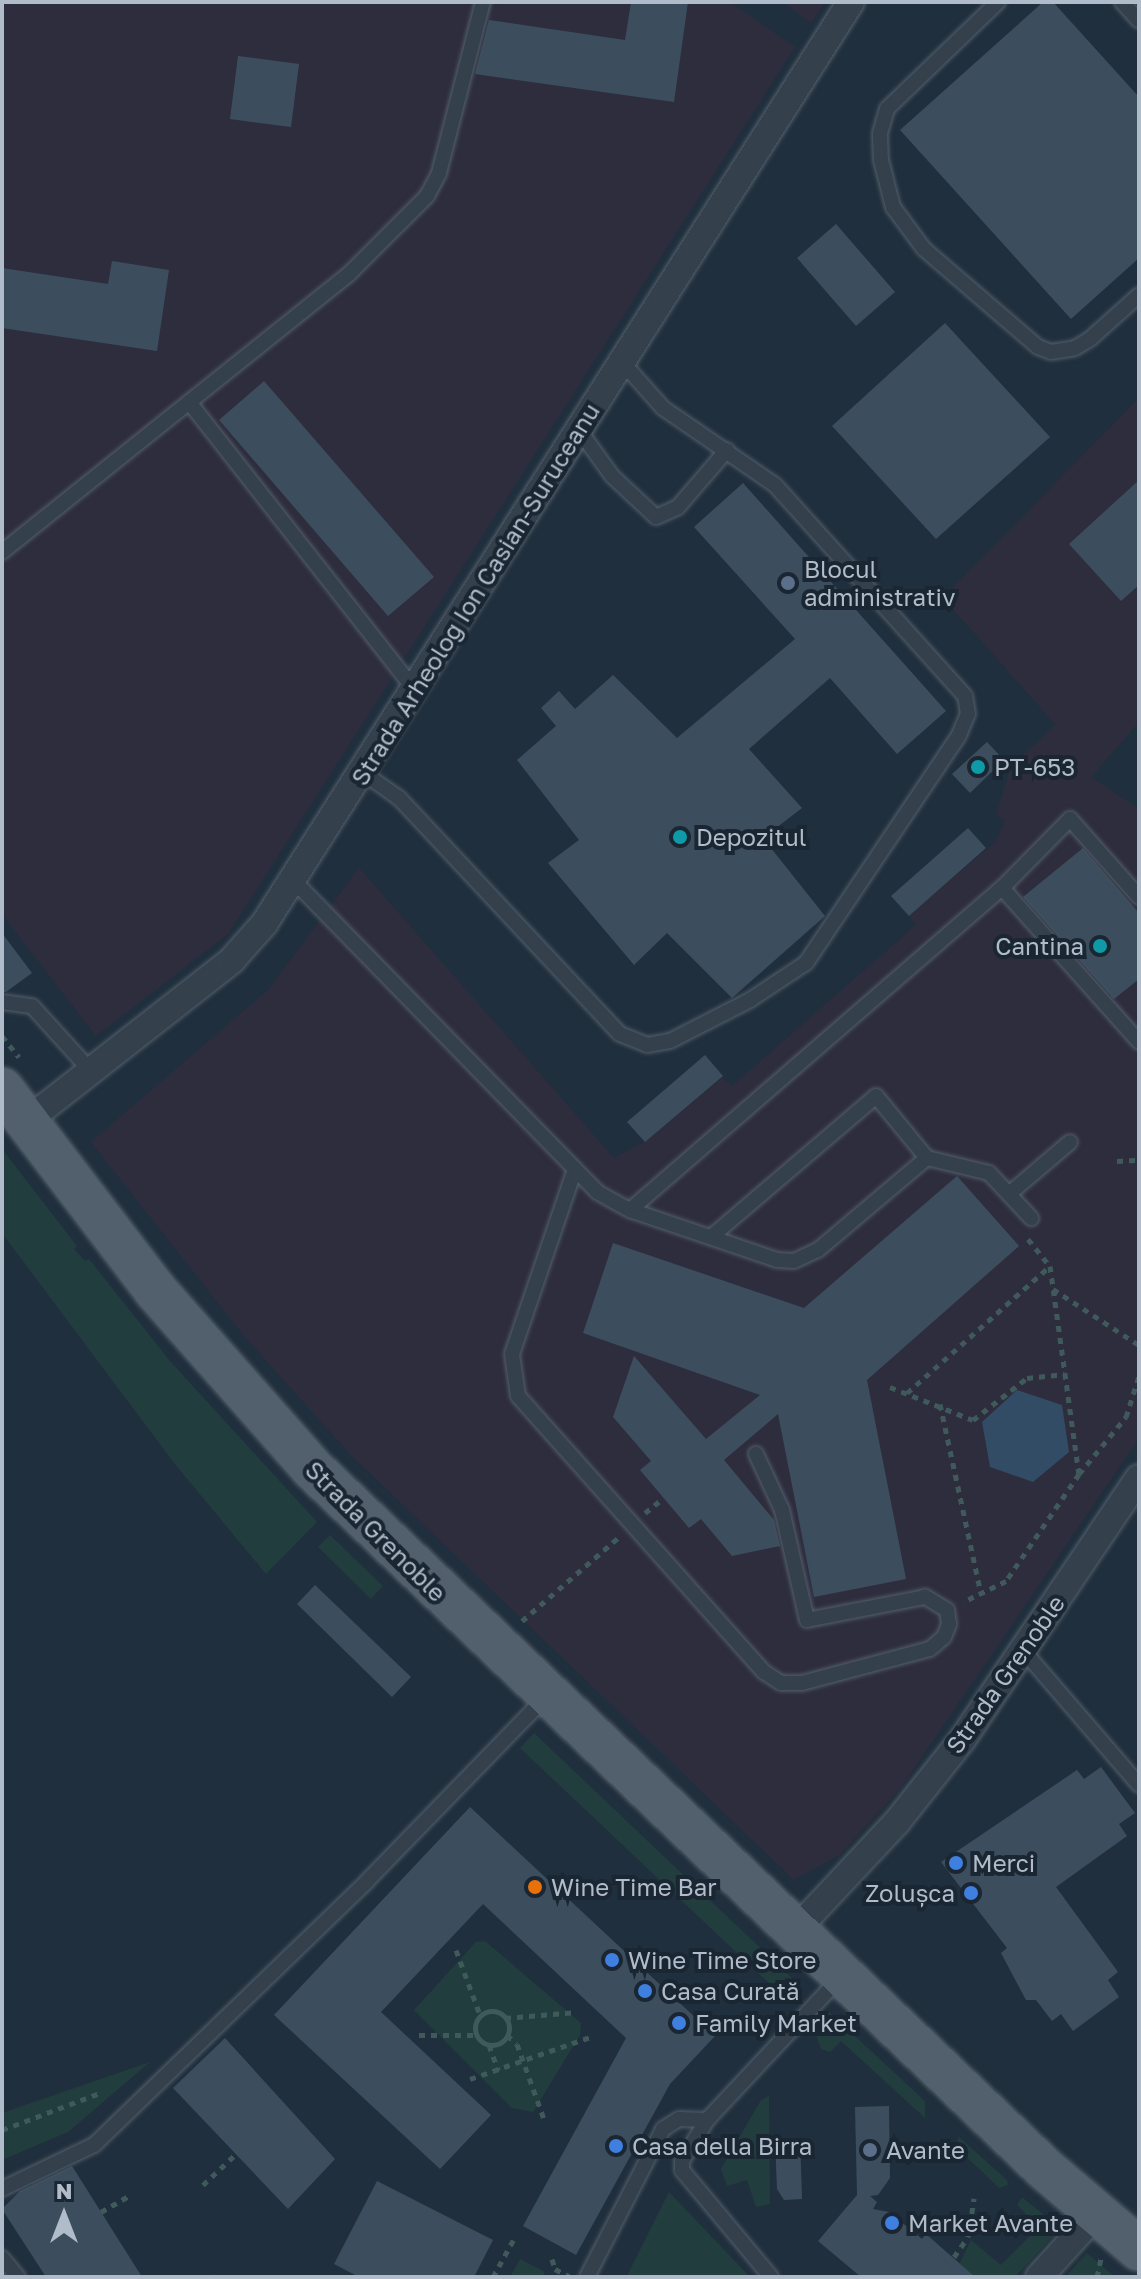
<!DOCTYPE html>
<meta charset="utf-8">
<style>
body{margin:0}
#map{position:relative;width:1141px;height:2279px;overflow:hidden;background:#202f3d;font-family:"Golos Text",sans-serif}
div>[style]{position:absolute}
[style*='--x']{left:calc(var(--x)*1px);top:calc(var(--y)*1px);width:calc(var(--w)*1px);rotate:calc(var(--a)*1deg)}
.medical>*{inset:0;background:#2e2d3e}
.green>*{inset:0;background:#223d3e}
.water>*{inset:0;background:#324c66}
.building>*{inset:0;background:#3c4e5d}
.path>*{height:5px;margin-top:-2.5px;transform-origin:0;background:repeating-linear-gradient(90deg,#405a5b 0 6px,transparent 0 12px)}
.path>.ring{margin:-2.5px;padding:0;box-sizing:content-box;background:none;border:5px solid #405a5b;border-radius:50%}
.roads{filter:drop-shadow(0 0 2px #535f6b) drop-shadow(0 0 2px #535f6b)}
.lane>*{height:14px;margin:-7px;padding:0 7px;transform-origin:7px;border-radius:7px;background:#34414d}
.street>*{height:26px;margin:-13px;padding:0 13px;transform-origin:13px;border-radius:13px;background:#34414d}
.primary>*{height:42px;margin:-21px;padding:0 21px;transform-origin:21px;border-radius:21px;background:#52606d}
.dots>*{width:22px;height:22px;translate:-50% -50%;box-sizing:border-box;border:4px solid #1a2632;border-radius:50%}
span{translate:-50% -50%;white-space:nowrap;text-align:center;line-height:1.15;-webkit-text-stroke:8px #1a2632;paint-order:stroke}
.poi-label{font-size:24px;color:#b0bcc9}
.left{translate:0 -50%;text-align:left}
.right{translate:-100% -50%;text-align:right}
.street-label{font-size:24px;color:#b0bcc9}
.frame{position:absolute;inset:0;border:4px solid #b0bcc9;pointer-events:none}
.north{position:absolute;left:24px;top:2175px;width:80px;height:80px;-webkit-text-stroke:6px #1a2632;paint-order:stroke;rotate:0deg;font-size:22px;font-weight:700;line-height:32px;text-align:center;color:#b0bcc9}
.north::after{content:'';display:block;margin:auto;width:28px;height:36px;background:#b0bcc9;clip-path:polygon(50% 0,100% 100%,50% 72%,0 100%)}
</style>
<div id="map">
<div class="medical">
<i style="clip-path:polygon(2px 2px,730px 2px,795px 47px,228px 934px,96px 1036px,2px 914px)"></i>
<i style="clip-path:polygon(783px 2px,825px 2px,811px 23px)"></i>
<i style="clip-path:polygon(1139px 398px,1139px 722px,1091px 777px,1139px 809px,1139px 1438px,900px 1789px,841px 1854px,794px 1880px,351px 1455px,245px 1337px,91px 1142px,268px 990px,359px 868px,614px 1158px,646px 1141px,722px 1078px,732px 1086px,916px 925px,909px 916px,996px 841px,1005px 821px,996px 815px,1011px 766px,1056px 725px,943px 598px)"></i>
</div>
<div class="green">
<i style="clip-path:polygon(2px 1149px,77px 1246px,74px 1249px,85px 1261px,89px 1259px,170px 1361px,317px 1522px,266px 1574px,174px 1463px,2px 1233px)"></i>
<i style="clip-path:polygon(330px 1535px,383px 1586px,371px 1599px,318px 1547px)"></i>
<i style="clip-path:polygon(534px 1733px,793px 1979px,791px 2004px,520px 1748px)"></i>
<i style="clip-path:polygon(485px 1941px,581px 2023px,580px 2035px,533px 2112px,512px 2108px,414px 2010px,476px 1942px)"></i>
<i style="clip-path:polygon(829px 2012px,925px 2101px,925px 2118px,841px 2041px,830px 2052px,821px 2049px,815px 2031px)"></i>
<i style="clip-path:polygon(150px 2062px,68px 2132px,2px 2160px,2px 2113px)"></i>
<i style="clip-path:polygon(769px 2096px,770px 2204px,756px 2207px,747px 2180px,727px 2186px,721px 2169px,761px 2100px)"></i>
<i style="clip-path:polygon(959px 2137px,1007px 2180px,1008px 2185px,999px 2188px,955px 2146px)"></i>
<i style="clip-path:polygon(669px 2192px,750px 2277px,627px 2276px)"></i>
<i style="clip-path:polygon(1022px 2197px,1060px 2228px,1015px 2277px,953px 2277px,971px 2240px,1001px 2265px,1039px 2227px,1017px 2205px)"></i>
<i style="clip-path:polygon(1087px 2253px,1115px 2277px,1065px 2277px)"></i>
<i style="clip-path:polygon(520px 2259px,545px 2272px,543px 2277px,510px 2277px)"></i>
</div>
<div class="water">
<i style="clip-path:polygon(1017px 1390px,1062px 1405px,1069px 1452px,1033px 1482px,990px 1467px,982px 1422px)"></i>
</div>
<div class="building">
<i style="clip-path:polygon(631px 2px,688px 2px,674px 102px,475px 74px,489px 20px,625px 40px)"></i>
<i style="clip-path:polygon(1043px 2px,1053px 2px,1139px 97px,1139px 258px,1071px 319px,900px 130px)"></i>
<i style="clip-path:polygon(238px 56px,299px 64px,291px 127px,230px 119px)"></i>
<i style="clip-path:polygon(836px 224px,895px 292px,856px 326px,797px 258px)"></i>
<i style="clip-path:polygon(112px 261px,169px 270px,157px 351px,2px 328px,2px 268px,108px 284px)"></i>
<i style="clip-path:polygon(945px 323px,1050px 437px,936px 539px,832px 426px)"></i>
<i style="clip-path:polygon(264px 381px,434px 577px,388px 616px,219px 420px)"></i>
<i style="clip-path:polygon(1139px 480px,1139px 585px,1121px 601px,1069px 544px)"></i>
<i style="clip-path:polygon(743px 483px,946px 711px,897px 754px,830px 678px,749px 749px,802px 808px,763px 838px,825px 916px,732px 998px,667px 933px,634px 965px,548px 863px,579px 840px,517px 760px,556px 726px,541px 708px,559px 691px,575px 709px,613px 675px,677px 738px,795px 639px,694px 527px)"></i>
<i style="clip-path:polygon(987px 742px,1004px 760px,970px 793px,952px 774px)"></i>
<i style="clip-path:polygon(968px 828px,986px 848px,909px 916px,891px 896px)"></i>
<i style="clip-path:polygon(1083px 848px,1139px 913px,1139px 979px,1114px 999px,1023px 897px)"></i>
<i style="clip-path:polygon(2px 933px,32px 973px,6px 992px,2px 992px)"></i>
<i style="clip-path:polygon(705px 1055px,723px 1076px,645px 1142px,627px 1122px)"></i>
<i style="clip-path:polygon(957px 1176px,1019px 1246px,867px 1380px,906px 1579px,814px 1597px,778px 1414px,724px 1460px,774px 1520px,780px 1546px,732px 1556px,701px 1519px,689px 1528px,640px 1470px,651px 1461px,613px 1417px,634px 1356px,706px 1439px,760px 1395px,583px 1333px,613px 1243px,804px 1308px)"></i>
<i style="clip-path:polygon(315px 1585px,411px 1677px,392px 1697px,297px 1604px)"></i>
<i style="clip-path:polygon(1101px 1767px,1135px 1813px,1119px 1824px,1127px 1836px,1056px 1887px,1118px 1972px,1108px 1980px,1119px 1997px,1073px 2031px,1061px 2014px,1052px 2021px,1036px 2000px,1026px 2000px,1001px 1953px,1007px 1948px,941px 1862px,1077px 1770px,1084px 1779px)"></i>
<i style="clip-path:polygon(470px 1807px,715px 2036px,670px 2084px,576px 2255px,523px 2226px,626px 2038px,483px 1904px,381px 2012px,491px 2115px,440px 2169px,274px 2015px)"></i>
<i style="clip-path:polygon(225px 2038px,335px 2159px,288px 2209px,173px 2088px)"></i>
<i style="clip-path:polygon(889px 2106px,890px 2178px,878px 2195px,870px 2196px,877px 2202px,873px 2209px,889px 2212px,922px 2239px,926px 2234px,975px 2277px,861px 2277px,818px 2241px,857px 2195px,855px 2107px)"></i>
<i style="clip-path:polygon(775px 2138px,800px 2138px,802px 2199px,784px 2200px,777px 2189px)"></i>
<i style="clip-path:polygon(72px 2166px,101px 2212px,142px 2277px,46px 2277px,2px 2209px,20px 2191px)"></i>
<i style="clip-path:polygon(377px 2181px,493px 2240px,474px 2277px,359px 2277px,334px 2264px)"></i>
</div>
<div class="path">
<i style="--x:2;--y:1036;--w:27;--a:51"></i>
<i style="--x:1117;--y:1161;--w:22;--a:-3"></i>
<i style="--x:1028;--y:1239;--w:35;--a:51"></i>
<i style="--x:1053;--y:1289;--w:103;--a:33.1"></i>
<i style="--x:890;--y:1387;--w:89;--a:21.7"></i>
<i style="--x:973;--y:1420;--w:68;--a:-37.9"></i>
<i style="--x:1027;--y:1378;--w:38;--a:-6"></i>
<i style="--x:907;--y:1393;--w:191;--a:-41.6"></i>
<i style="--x:1050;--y:1266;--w:210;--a:82.1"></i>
<i style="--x:1079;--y:1474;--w:130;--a:124.3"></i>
<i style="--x:1006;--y:1581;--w:48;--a:154"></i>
<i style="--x:940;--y:1404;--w:193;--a:77.8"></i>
<i style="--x:1079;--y:1474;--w:74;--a:-50.5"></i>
<i style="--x:1126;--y:1417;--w:43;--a:-72.4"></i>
<i style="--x:645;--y:1513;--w:19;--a:-39"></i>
<i style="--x:522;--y:1621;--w:130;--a:-40.9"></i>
<i style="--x:456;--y:1950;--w:69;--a:69.7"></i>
<i class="ring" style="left:475px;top:2011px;width:29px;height:29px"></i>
<i style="--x:505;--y:2018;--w:72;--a:-4.8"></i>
<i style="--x:419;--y:2035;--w:57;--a:0"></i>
<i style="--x:507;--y:2035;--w:13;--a:42"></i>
<i style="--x:517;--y:2044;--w:80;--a:70.2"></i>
<i style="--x:489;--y:2045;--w:27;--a:70"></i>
<i style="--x:470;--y:2079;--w:127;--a:-19.3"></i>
<i style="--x:2;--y:2130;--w:105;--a:-20.7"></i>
<i style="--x:203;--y:2185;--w:45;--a:-43.2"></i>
<i style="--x:101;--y:2212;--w:34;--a:-30"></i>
<i style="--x:954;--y:2257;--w:24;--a:-55"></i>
<i style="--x:968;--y:2237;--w:39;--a:-81"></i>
<i style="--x:552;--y:2259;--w:10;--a:73"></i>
<i style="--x:555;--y:2269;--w:16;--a:27"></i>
<i style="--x:216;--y:2277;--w:2;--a:-63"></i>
<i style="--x:493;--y:2277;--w:46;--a:-61.2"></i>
<i style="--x:1097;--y:2277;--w:19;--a:-78"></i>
</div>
<div class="roads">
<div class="lane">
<i style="--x:998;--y:2;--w:154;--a:136.1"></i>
<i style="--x:887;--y:109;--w:26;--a:106"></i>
<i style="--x:880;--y:134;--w:26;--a:88"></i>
<i style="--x:881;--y:160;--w:49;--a:75.7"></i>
<i style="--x:893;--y:207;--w:52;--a:53.6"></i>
<i style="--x:924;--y:249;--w:150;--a:40.7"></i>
<i style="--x:1038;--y:347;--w:14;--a:21"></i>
<i style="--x:1051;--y:352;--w:24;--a:-9"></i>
<i style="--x:1075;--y:348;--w:17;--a:-31"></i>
<i style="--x:1090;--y:339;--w:66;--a:-41.9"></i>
<i style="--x:1122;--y:2;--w:25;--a:48"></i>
<i style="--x:189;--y:402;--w:365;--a:51.9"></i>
<i style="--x:579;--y:430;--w:57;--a:54.3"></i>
<i style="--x:612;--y:476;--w:60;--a:43"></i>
<i style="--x:656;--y:517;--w:24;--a:-24"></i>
<i style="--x:678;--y:507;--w:75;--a:-49.3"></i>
<i style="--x:2;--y:552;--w:445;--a:-38.7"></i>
<i style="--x:349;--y:274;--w:110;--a:-45"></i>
<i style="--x:427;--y:196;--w:26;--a:-62"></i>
<i style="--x:439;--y:173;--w:177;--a:-75.6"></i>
<i style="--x:362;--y:772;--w:45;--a:35.1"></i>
<i style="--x:399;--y:798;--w:323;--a:46.9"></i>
<i style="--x:620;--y:1034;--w:29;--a:22"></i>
<i style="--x:647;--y:1045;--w:23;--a:-10"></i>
<i style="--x:670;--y:1041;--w:90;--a:-27.1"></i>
<i style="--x:750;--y:1000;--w:67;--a:-33.5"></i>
<i style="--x:806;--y:963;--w:275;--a:-56.1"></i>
<i style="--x:959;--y:735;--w:23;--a:-67"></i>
<i style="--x:968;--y:714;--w:18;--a:-99"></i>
<i style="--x:965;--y:696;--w:284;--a:-132"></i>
<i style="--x:775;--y:485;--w:136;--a:-145.5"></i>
<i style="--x:663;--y:408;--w:62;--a:-131.7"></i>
<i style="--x:293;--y:880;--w:436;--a:45.7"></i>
<i style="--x:597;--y:1192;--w:38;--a:29"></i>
<i style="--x:630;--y:1210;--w:155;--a:18.8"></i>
<i style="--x:777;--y:1260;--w:17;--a:3"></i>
<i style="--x:794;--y:1261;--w:26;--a:-25"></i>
<i style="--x:818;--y:1250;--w:143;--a:-40.2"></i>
<i style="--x:927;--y:1158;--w:64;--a:13.6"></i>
<i style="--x:989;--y:1173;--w:62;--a:47"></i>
<i style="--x:1002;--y:888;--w:206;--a:48.3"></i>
<i style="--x:2;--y:1002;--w:30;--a:8"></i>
<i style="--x:32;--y:1006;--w:88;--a:47.8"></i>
<i style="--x:575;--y:1169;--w:195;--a:108.8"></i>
<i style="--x:512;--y:1354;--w:42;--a:81.9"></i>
<i style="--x:518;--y:1396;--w:370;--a:48.3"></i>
<i style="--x:764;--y:1672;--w:20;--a:33"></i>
<i style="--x:781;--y:1683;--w:21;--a:0"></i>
<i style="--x:802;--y:1683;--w:132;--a:-14.9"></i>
<i style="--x:930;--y:1649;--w:18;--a:-41"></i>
<i style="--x:944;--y:1637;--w:14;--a:-69"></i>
<i style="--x:949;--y:1624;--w:14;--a:-98"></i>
<i style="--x:947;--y:1610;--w:26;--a:-149"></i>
<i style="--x:925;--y:1597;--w:120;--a:169"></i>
<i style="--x:807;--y:1620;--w:113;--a:-102.8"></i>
<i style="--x:782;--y:1510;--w:62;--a:-114.9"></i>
<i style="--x:1009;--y:1194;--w:80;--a:-40.4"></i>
<i style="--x:630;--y:1210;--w:492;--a:-40.9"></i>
<i style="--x:1002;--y:888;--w:97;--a:-45.4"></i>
<i style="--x:1070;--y:819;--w:104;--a:48.5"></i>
<i style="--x:711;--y:1237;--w:217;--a:-40.5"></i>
<i style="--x:876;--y:1096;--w:80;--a:50.6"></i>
<i style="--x:1022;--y:1649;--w:179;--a:49.3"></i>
<i style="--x:2;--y:2189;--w:102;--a:-25.6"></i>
<i style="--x:94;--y:2145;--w:380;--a:-44"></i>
<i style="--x:367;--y:1881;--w:257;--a:-45.8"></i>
<i style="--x:2;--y:2258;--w:25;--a:50"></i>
<i style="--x:587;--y:2277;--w:166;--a:-62.8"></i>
<i style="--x:663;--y:2129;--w:19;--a:-32"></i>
<i style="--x:679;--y:2119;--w:28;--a:2"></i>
<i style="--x:771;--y:2277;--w:139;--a:-129.8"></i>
<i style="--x:682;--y:2170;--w:9;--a:-90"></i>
<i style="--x:682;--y:2161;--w:48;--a:-58.6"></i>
<i style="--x:707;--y:2120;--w:195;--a:-46.9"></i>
</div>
<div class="street">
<i style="--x:27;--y:1121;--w:261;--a:-38.1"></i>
<i style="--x:232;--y:960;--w:48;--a:-48.4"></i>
<i style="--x:264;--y:924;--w:1093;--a:-57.52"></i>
<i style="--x:794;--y:1932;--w:151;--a:-46.9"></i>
<i style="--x:897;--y:1822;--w:105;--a:-51.6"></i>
<i style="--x:962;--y:1740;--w:316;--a:-56"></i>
<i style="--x:1039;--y:2277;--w:86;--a:-47.8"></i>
</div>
<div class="primary">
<i style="--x:2;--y:1089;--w:254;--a:52.7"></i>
<i style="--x:156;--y:1291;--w:236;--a:48.6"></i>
<i style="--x:312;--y:1468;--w:1013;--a:43.72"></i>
<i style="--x:1044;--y:2168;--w:125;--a:40.5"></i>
</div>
</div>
<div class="dots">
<i style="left:788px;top:583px;background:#5c6f8a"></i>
<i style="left:978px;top:767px;background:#0f9aa8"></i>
<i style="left:680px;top:837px;background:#0f9aa8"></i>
<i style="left:1100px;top:946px;background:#0f9aa8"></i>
<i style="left:956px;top:1863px;background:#3f7fe0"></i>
<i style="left:535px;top:1887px;background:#e8710a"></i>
<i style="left:971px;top:1893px;background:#3f7fe0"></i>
<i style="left:612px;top:1960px;background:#3f7fe0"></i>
<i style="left:645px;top:1991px;background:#3f7fe0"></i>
<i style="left:679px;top:2023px;background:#3f7fe0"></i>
<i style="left:616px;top:2146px;background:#3f7fe0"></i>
<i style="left:870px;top:2150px;background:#5c6f8a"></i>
<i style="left:892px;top:2223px;background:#3f7fe0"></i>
</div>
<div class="poi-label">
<span class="left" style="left:804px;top:583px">Blocul<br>administrativ</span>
<span class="left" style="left:994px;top:767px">PT-653</span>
<span class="left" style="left:696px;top:837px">Depozitul</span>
<span class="right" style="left:1084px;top:946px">Cantina</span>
<span class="left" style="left:972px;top:1863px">Merci</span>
<span class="left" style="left:551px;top:1887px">Wine Time Bar</span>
<span class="right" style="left:955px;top:1893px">Zolușca</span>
<span class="left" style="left:628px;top:1960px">Wine Time Store</span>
<span class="left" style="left:661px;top:1991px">Casa Curată</span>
<span class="left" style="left:695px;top:2023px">Family Market</span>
<span class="left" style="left:632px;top:2146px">Casa della Birra</span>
<span class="left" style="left:886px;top:2150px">Avante</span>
<span class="left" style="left:908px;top:2223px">Market Avante</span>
</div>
<div class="street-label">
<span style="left:475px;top:594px;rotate:-58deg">Strada Arheolog Ion Casian-Suruceanu</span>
<span style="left:376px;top:1531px;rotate:45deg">Strada Grenoble</span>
<span style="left:1005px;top:1674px;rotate:-55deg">Strada Grenoble</span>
</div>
<div class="frame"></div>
<div class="north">N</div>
</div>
